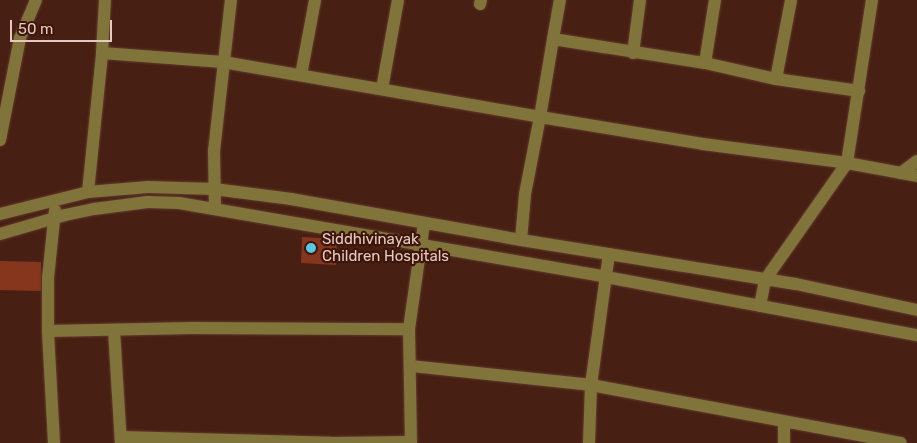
<!DOCTYPE html>
<style>
body{margin:0}
#map{position:relative;width:917px;height:443px;overflow:hidden;background:#482013;font-family:Rubik,sans-serif}
div>[style]{position:absolute}
[style*='--x']{left:calc(var(--x)*1px);top:calc(var(--y)*1px);width:calc(var(--w)*1px);rotate:calc(var(--a)*1deg)}
.building>*{inset:0;background:#85361d}
.roads{filter:drop-shadow(0 0 1px #613b2f) drop-shadow(0 0 1px #613b2f)}
.minor>*{height:12px;margin:-6px;padding:0 6px;transform-origin:6px;border-radius:6px;background:#81743b}
.dots>*{width:14px;height:14px;translate:-50% -50%;box-sizing:border-box;border:2px solid #3d1509;border-radius:50%}
span{translate:-50% -50%;white-space:nowrap;text-align:center;line-height:1.15;-webkit-text-stroke:4.5px #3d1509;paint-order:stroke}
.poi-label{font-size:15px;color:#e6cac2}
.left{translate:0 -50%;text-align:left}
.scale{position:absolute;left:10px;top:20px;width:102px;height:22px;box-sizing:border-box;border:2px solid #e6cac2;border-top:0;padding-left:6px;font-size:15px;line-height:18px;white-space:nowrap;color:#e6cac2;-webkit-text-stroke:4px #3d1509;paint-order:stroke}
</style>
<div id="map">
<div class="building">
<i style="clip-path:polygon(302px 237px,337px 239px,336px 265px,301px 263px)"></i>
<i style="clip-path:polygon(0 261px,41px 262px,41px 291px,0 290px)"></i>
</div>
<div class="roads">
<div class="minor">
<i style="--x:480;--y:4;--w:4;--a:-76"></i>
<i style="--x:553;--y:39;--w:40;--a:-80"></i>
<i style="--x:102;--y:53;--w:121;--a:4.3"></i>
<i style="--x:223;--y:62;--w:322;--a:9.8"></i>
<i style="--x:540;--y:117;--w:79;--a:-80.5"></i>
<i style="--x:553;--y:39;--w:154;--a:9"></i>
<i style="--x:705;--y:63;--w:73;--a:12.7"></i>
<i style="--x:776;--y:79;--w:80;--a:-79.2"></i>
<i style="--x:633;--y:53;--w:53;--a:-82.5"></i>
<i style="--x:705;--y:63;--w:64;--a:-81"></i>
<i style="--x:301;--y:75;--w:76;--a:-79.4"></i>
<i style="--x:776;--y:79;--w:84;--a:8.2"></i>
<i style="--x:382;--y:89;--w:90;--a:-79.8"></i>
<i style="--x:0;--y:140;--w:104;--a:-78.9"></i>
<i style="--x:20;--y:38;--w:41;--a:-67.2"></i>
<i style="--x:901;--y:173;--w:20;--a:-37"></i>
<i style="--x:88;--y:192;--w:140;--a:-84.2"></i>
<i style="--x:102;--y:53;--w:53;--a:-86.8"></i>
<i style="--x:215;--y:208;--w:57;--a:-91"></i>
<i style="--x:214;--y:151;--w:152;--a:-83.6"></i>
<i style="--x:0;--y:214;--w:91;--a:-14"></i>
<i style="--x:88;--y:192;--w:60;--a:-4.8"></i>
<i style="--x:148;--y:187;--w:66;--a:1.7"></i>
<i style="--x:214;--y:189;--w:78;--a:7.4"></i>
<i style="--x:291;--y:199;--w:234;--a:10.1"></i>
<i style="--x:521;--y:240;--w:278;--a:9.1"></i>
<i style="--x:796;--y:284;--w:124;--a:12.1"></i>
<i style="--x:0;--y:234;--w:68;--a:-16.3"></i>
<i style="--x:65;--y:215;--w:30;--a:-12"></i>
<i style="--x:94;--y:209;--w:54;--a:-7.4"></i>
<i style="--x:148;--y:202;--w:31;--a:2"></i>
<i style="--x:179;--y:203;--w:433;--a:9.8"></i>
<i style="--x:606;--y:277;--w:316;--a:10.6"></i>
<i style="--x:521;--y:240;--w:46;--a:-85"></i>
<i style="--x:525;--y:194;--w:78;--a:-79"></i>
<i style="--x:540;--y:117;--w:165;--a:9.4"></i>
<i style="--x:703;--y:144;--w:145;--a:7.5"></i>
<i style="--x:847;--y:163;--w:71;--a:10.5"></i>
<i style="--x:760;--y:306;--w:26;--a:-79"></i>
<i style="--x:765;--y:280;--w:143;--a:-55"></i>
<i style="--x:847;--y:163;--w:165;--a:-81.3"></i>
<i style="--x:114;--y:330;--w:113;--a:86.5"></i>
<i style="--x:48;--y:331;--w:144;--a:-1.2"></i>
<i style="--x:192;--y:328;--w:217;--a:0.3"></i>
<i style="--x:411;--y:366;--w:181;--a:6"></i>
<i style="--x:591;--y:385;--w:315;--a:10.6"></i>
<i style="--x:784;--y:422;--w:21;--a:90"></i>
<i style="--x:121;--y:437;--w:210;--a:1.6"></i>
<i style="--x:331;--y:443;--w:80;--a:-0.7"></i>
<i style="--x:54;--y:443;--w:112;--a:-93.1"></i>
<i style="--x:48;--y:331;--w:53;--a:-90"></i>
<i style="--x:48;--y:278;--w:68;--a:-84.1"></i>
<i style="--x:411;--y:443;--w:114;--a:-91"></i>
<i style="--x:409;--y:329;--w:107;--a:-81.9"></i>
<i style="--x:589;--y:443;--w:58;--a:-88"></i>
<i style="--x:591;--y:385;--w:132;--a:-82.2"></i>
</div>
</div>
<div class="dots">
<i style="left:311px;top:248px;background:#59c8e5"></i>
</div>
<div class="poi-label">
<span class="left" style="left:322px;top:248px">Siddhivinayak<br>Children Hospitals</span>
</div>
<div class="scale">50 m</div>
</div>
